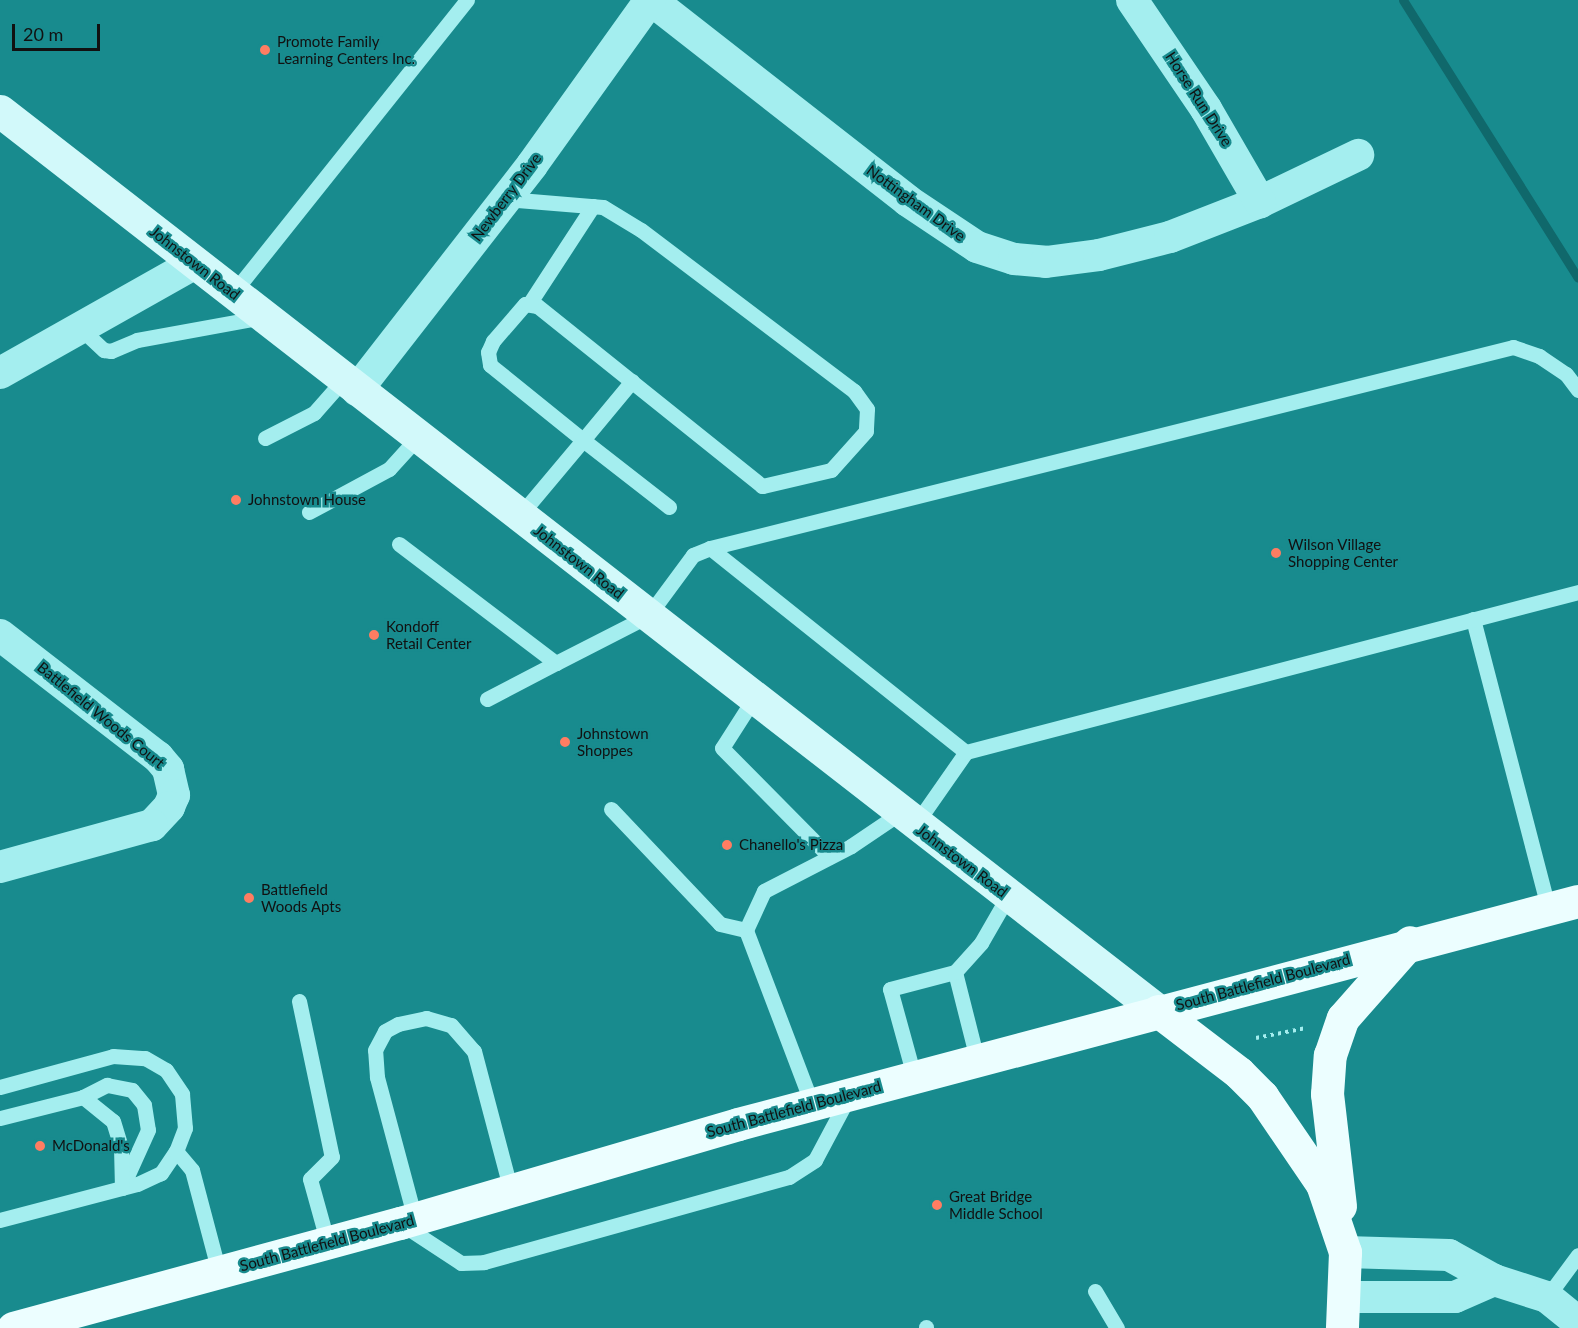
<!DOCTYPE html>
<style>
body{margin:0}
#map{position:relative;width:1578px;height:1328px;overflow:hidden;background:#188b8e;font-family:Lato,sans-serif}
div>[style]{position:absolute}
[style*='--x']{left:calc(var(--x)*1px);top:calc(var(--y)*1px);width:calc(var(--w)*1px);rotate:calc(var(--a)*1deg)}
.stream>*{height:9px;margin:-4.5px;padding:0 4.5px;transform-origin:4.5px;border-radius:4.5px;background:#10686b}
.path>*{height:4px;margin-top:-2px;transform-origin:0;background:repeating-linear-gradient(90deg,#a4eeef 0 3px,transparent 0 7.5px)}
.service>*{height:15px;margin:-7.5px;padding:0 7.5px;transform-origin:7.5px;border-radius:7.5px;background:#a4eeef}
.minor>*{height:32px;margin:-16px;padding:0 16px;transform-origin:16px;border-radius:16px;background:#a4eeef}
.secondary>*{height:33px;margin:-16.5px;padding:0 16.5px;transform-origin:16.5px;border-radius:16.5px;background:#d2f9fa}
.primary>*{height:33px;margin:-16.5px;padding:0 16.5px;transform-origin:16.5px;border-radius:16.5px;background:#ecfeff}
.dots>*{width:16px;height:16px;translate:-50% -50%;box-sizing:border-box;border:3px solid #188b8e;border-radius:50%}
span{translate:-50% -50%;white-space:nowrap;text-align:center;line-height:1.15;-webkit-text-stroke:5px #188b8e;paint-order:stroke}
.poi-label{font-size:15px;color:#111}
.left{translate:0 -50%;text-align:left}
.street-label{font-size:15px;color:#111}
.scale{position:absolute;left:12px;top:24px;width:88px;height:27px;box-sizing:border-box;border:3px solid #111;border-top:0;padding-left:8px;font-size:18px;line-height:21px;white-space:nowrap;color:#111;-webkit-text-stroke:4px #188b8e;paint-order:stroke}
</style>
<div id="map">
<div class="stream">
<i style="--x:1403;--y:0;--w:328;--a:57.8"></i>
</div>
<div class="path">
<i style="--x:1256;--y:1038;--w:51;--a:-11.3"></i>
</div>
<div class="service">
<i style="--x:506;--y:199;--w:97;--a:4.7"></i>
<i style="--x:603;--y:207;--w:44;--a:31.2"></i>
<i style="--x:641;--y:230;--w:267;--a:37.1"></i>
<i style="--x:854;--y:391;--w:22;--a:54"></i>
<i style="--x:867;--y:409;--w:22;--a:93"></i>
<i style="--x:866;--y:431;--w:52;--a:131.9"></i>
<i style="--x:831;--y:470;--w:71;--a:166.9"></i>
<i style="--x:762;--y:486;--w:288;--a:-141.3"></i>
<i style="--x:537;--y:306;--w:12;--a:-171"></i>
<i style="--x:525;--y:304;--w:49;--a:130.9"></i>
<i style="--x:493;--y:341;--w:12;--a:114"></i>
<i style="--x:488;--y:352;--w:13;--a:81"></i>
<i style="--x:490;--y:365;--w:119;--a:38.9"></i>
<i style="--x:583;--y:440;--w:98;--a:130"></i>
<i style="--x:233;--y:293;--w:375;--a:-51.4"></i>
<i style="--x:529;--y:304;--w:117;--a:-56.9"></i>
<i style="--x:79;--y:327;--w:34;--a:43"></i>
<i style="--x:104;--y:350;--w:7;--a:8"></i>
<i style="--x:111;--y:351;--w:28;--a:-23"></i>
<i style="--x:137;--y:340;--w:127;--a:-10.4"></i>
<i style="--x:632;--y:381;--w:77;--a:129.7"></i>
<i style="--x:583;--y:440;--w:109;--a:37.9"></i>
<i style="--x:265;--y:438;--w:55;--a:-27"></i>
<i style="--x:314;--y:413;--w:45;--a:-48.6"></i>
<i style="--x:309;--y:512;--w:91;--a:-28.3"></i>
<i style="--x:389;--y:469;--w:43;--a:-47.8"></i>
<i style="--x:399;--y:544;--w:197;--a:37.2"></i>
<i style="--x:556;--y:663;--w:103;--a:-27.1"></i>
<i style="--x:648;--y:616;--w:76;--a:-53.6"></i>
<i style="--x:693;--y:555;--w:18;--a:-22"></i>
<i style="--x:710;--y:548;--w:828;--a:-14.05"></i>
<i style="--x:1513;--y:347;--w:28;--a:19"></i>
<i style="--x:1539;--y:356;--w:32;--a:34"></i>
<i style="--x:1566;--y:374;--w:20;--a:53"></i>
<i style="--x:710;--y:548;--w:327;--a:38.6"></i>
<i style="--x:1473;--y:619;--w:298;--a:75.4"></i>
<i style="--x:754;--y:698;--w:59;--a:122.6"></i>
<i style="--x:722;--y:748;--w:153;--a:45.3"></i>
<i style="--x:487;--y:699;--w:78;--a:-27.6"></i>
<i style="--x:611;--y:809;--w:158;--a:46.5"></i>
<i style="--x:720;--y:924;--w:27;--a:13"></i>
<i style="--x:915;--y:825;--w:89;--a:-55.1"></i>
<i style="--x:966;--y:752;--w:633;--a:-14.65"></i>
<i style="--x:955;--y:972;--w:90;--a:75.8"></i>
<i style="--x:299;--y:1001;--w:159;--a:78.1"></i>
<i style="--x:332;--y:1157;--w:31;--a:135"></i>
<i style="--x:310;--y:1179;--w:67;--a:74.5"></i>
<i style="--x:914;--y:1076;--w:90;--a:-105.4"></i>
<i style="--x:890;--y:989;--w:67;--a:-14.7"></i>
<i style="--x:955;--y:972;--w:39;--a:-48"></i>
<i style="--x:981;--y:943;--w:54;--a:-60.1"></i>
<i style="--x:0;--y:1087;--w:117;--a:-15.3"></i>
<i style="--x:113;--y:1056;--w:32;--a:4"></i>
<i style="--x:145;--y:1058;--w:24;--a:30"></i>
<i style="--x:166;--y:1070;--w:29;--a:56"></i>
<i style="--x:182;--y:1094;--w:34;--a:85"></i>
<i style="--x:185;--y:1128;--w:25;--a:111"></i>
<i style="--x:176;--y:1151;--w:27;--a:124"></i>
<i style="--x:161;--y:1173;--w:26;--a:155"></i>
<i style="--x:137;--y:1184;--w:142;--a:165.3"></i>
<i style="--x:83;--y:1097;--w:27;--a:-27"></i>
<i style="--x:107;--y:1085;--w:25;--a:11"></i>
<i style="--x:132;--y:1090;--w:19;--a:51"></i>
<i style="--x:144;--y:1105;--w:25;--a:81"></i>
<i style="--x:148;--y:1130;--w:58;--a:114.4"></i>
<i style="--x:812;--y:1104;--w:186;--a:-110.8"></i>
<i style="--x:746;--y:930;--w:43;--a:-65.2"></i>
<i style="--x:764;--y:891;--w:98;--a:-27.3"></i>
<i style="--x:851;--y:846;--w:59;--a:-34"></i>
<i style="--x:0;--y:1118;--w:86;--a:-14.2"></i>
<i style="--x:83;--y:1097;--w:38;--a:39"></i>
<i style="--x:113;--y:1121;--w:27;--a:73"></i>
<i style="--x:121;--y:1147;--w:41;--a:88.6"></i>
<i style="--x:176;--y:1151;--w:25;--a:50"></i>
<i style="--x:192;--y:1170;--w:106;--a:75.2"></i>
<i style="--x:415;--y:1219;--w:147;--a:-105"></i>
<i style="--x:377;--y:1077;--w:27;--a:-94"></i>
<i style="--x:375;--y:1050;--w:21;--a:-62"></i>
<i style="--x:385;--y:1031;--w:15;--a:-28"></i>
<i style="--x:398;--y:1024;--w:29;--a:-12"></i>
<i style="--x:426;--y:1018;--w:26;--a:16"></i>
<i style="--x:451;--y:1025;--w:35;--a:49"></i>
<i style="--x:474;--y:1051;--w:145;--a:75.2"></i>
<i style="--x:400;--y:1223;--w:73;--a:33.3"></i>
<i style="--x:461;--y:1263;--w:23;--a:-2"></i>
<i style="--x:484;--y:1262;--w:317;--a:-15.6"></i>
<i style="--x:789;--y:1177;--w:31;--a:-33"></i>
<i style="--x:815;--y:1160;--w:72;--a:-62"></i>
<i style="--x:1095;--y:1291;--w:43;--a:59.3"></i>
<i style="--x:1547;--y:1297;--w:52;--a:-53.6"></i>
<i style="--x:926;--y:1327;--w:1;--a:90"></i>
</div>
<div class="minor">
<i style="--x:651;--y:0;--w:326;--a:38"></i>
<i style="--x:908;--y:201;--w:83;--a:33.7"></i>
<i style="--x:977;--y:247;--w:39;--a:18"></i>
<i style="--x:1014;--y:259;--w:32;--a:5"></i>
<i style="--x:1046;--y:262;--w:53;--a:-7.5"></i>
<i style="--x:1099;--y:255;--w:73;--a:-14.2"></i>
<i style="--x:1170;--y:237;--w:97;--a:-21.3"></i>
<i style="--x:1260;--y:202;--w:109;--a:-25.6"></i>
<i style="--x:1132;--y:0;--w:132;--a:55.8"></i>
<i style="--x:1206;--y:109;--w:108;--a:59.9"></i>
<i style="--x:0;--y:373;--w:224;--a:-29.4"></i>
<i style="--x:357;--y:390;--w:285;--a:-52.1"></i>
<i style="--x:532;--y:165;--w:203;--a:-54.4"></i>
<i style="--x:0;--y:635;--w:200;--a:37.7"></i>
<i style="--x:158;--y:757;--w:16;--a:50"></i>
<i style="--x:168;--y:769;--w:27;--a:77"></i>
<i style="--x:174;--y:795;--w:13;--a:113"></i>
<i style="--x:169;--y:807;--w:25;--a:133"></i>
<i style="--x:152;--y:825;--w:158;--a:164.6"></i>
<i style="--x:1345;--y:1252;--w:104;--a:1.7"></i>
<i style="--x:1449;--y:1255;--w:51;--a:29.1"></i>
<i style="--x:1494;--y:1280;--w:56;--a:17.8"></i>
<i style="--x:1547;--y:1297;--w:40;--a:39"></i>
<i style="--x:1346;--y:1297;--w:109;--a:0"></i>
<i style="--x:1455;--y:1297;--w:43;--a:-23.6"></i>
</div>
<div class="secondary">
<i style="--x:0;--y:111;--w:1467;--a:37.85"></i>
</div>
<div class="primary">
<i style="--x:1158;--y:1011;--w:102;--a:37.4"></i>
<i style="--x:1239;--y:1073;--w:33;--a:45"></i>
<i style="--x:1262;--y:1096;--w:107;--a:55.7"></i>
<i style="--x:1322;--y:1184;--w:72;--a:71.3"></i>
<i style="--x:1345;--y:1252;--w:76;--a:92.3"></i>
<i style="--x:1340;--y:1206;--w:113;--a:-96.6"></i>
<i style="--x:1327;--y:1094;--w:39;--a:-86"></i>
<i style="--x:1330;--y:1055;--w:39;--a:-71"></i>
<i style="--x:1343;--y:1018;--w:101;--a:-48.6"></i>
<i style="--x:13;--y:1328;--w:401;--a:-15.2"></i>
<i style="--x:400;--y:1223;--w:352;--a:-16.3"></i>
<i style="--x:738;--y:1124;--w:869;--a:-14.87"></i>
</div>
<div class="dots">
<i style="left:265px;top:50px;background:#ff7d62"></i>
<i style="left:236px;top:500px;background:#ff7d62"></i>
<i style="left:1276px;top:553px;background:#ff7d62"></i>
<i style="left:374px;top:635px;background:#ff7d62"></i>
<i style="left:565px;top:742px;background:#ff7d62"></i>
<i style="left:727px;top:845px;background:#ff7d62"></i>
<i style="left:249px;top:898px;background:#ff7d62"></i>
<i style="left:40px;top:1146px;background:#ff7d62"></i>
<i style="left:937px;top:1205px;background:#ff7d62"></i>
</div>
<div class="poi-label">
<span class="left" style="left:277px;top:50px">Promote Family<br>Learning Centers Inc.</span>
<span class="left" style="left:248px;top:500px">Johnstown House</span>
<span class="left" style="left:1288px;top:553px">Wilson Village<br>Shopping Center</span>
<span class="left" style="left:386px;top:635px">Kondoff<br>Retail Center</span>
<span class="left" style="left:577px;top:742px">Johnstown<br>Shoppes</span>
<span class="left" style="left:739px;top:845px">Chanello's Pizza</span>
<span class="left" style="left:261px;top:898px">Battlefield<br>Woods Apts</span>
<span class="left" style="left:52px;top:1146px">McDonald's</span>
<span class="left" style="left:949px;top:1205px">Great Bridge<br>Middle School</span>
</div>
<div class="street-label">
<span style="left:1199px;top:99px;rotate:57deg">Horse Run Drive</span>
<span style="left:506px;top:197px;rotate:-53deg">Newberry Drive</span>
<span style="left:916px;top:203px;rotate:36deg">Nottingham Drive</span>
<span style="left:195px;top:263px;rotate:38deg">Johnstown Road</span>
<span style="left:579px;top:562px;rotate:38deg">Johnstown Road</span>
<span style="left:101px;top:715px;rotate:39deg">Battlefield Woods Court</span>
<span style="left:962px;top:861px;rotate:37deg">Johnstown Road</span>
<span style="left:1263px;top:982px;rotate:-15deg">South Battlefield Boulevard</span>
<span style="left:794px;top:1109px;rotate:-15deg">South Battlefield Boulevard</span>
<span style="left:327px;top:1243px;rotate:-15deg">South Battlefield Boulevard</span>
</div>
<div class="scale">20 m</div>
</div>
